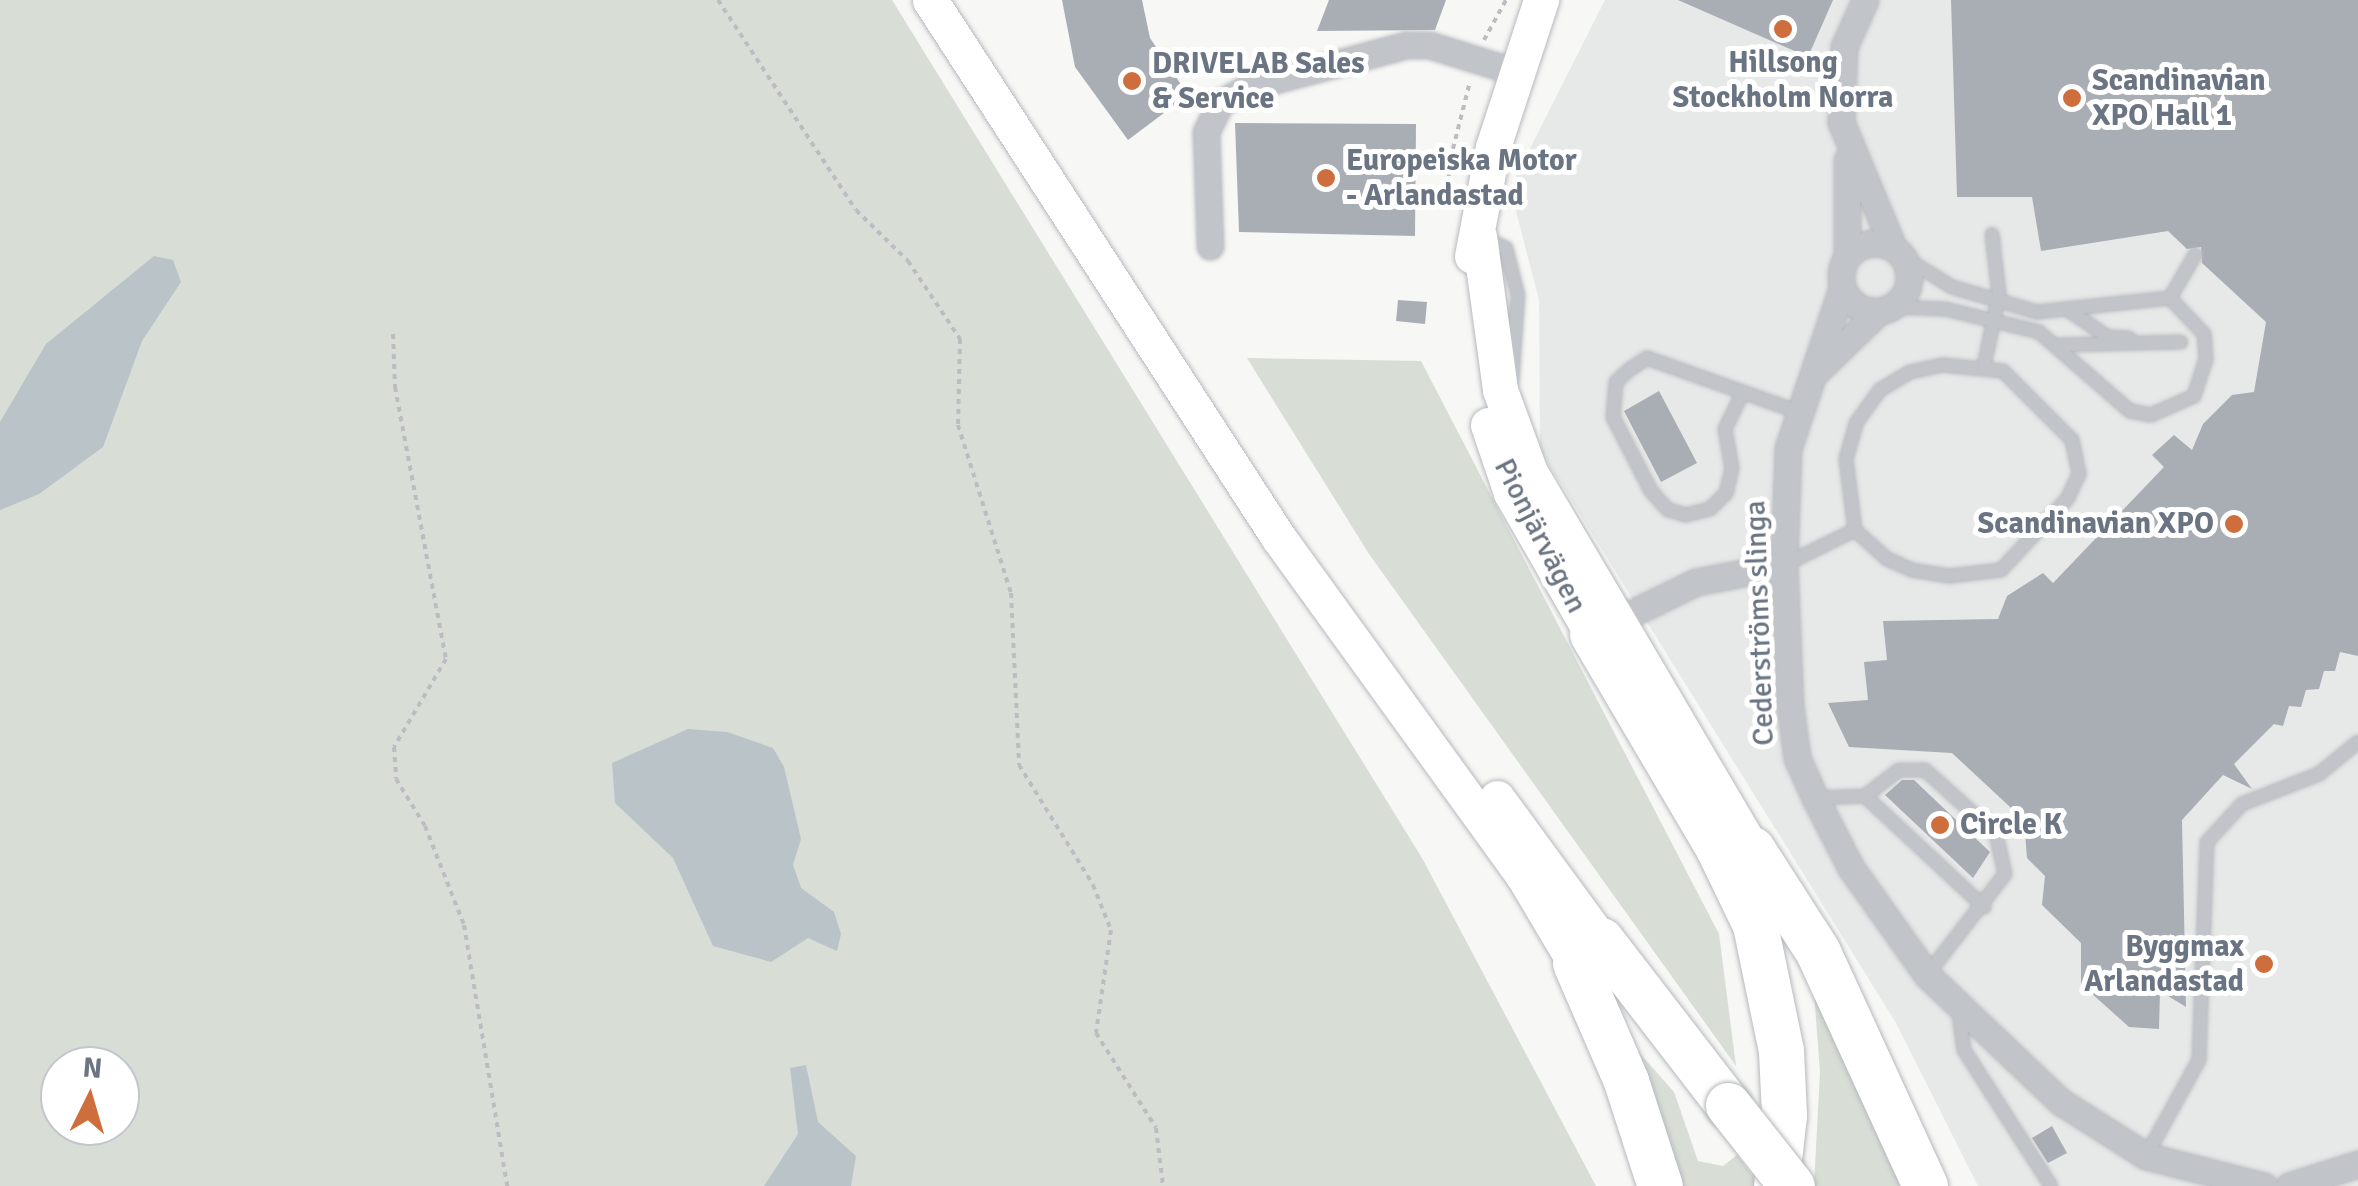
<!DOCTYPE html>
<meta charset="utf-8">
<style>
body{margin:0}
#map{position:relative;width:2358px;height:1186px;overflow:hidden;background:#f7f7f5;font-family:Signika,sans-serif}
div>[style]{position:absolute}
[style*='--x']{left:calc(var(--x)*1px);top:calc(var(--y)*1px);width:calc(var(--w)*1px);rotate:calc(var(--a)*1deg)}
.built>*{inset:0;background:#e7e9e8}
.green>*{inset:0;background:#d8ddd6}
.water>*{inset:0;background:#bac3c7}
.building>*{inset:0;background:#a9aeb4}
.path>*{height:4px;margin-top:-2px;transform-origin:0;background:repeating-linear-gradient(90deg,#bbbdc0 0 5px,transparent 0 10px)}
.roads{filter:drop-shadow(0 0 2px #b6b9be) drop-shadow(0 0 2px #b6b9be)}
.lane>*{height:12px;margin:-6px;padding:0 6px;transform-origin:6px;border-radius:6px;background:#c1c4c8}
.street>*{height:25px;margin:-12.5px;padding:0 12.5px;transform-origin:12.5px;border-radius:12.5px;background:#c1c4c8}
.street>.ring{margin:-12.5px;padding:0;box-sizing:content-box;background:none;border:25px solid #c1c4c8;border-radius:50%}
.secondary>*{height:35px;margin:-17.5px;padding:0 17.5px;transform-origin:17.5px;border-radius:17.5px;background:#fff}
.highway>*{height:45px;margin:-22.5px;padding:0 22.5px;transform-origin:22.5px;border-radius:22.5px;background:#fff}
.bridges{filter:drop-shadow(0 0 2px #b4b7ba) drop-shadow(0 0 2px #b4b7ba)}
.highway-bridge>*{height:45px;margin:-22.5px;padding:0 22.5px;transform-origin:22.5px;border-radius:22.5px;background:#fff}
.dots>*{width:28px;height:28px;translate:-50% -50%;box-sizing:border-box;border:5px solid #fff;border-radius:50%}
span{translate:-50% -50%;white-space:nowrap;text-align:center;line-height:1.15;-webkit-text-stroke:10px #fff;paint-order:stroke}
.poi-label{font-size:30px;color:#6a7482;font-weight:700}
.left{translate:0 -50%;text-align:left}
.right{translate:-100% -50%;text-align:right}
.street-label{font-size:30px;color:#6a7482}
.north{position:absolute;left:40px;top:1046px;width:100px;height:100px;box-sizing:border-box;background:#fff;border:2px solid #c3c7cd;border-radius:50%;rotate:5deg;font-size:28px;font-weight:700;line-height:40px;text-align:center;color:#6a7482}
.north::after{content:'';display:block;margin:auto;width:35px;height:45px;background:#ce6e3d;clip-path:polygon(50% 0,100% 100%,50% 72%,0 100%)}
</style>
<div id="map">
<div class="built">
<i style="clip-path:polygon(1605px 0,2358px 0,2358px 1186px,1978px 1186px,1896px 1023px,1540px 450px,1539px 300px,1510px 188px)"></i>
</div>
<div class="green">
<i style="clip-path:polygon(evenodd,0 0,892px 0,1422px 858px,1596px 1186px,0 1186px,0 0,60px 1066px,120px 1066px,120px 1126px,60px 1126px,60px 1066px)"></i>
<i style="clip-path:polygon(1247px 358px,1421px 361px,1719px 934px,1736px 1066px,1369px 554px)"></i>
<i style="clip-path:polygon(1814px 993px,1904px 1186px,1814px 1186px,1820px 1072px)"></i>
<i style="clip-path:polygon(1621px 1032px,1674px 1092px,1698px 1161px,1723px 1166px,1737px 1155px,1760px 1186px,1671px 1186px)"></i>
</div>
<div class="water">
<i style="clip-path:polygon(154px 256px,173px 260px,181px 282px,142px 341px,103px 447px,39px 494px,0 510px,0 422px,46px 344px)"></i>
<i style="clip-path:polygon(688px 729px,727px 732px,773px 748px,784px 767px,801px 839px,793px 865px,801px 888px,834px 912px,841px 934px,837px 951px,808px 938px,771px 962px,713px 946px,673px 858px,615px 803px,612px 763px)"></i>
<i style="clip-path:polygon(806px 1065px,818px 1122px,856px 1156px,851px 1186px,764px 1186px,798px 1134px,790px 1068px)"></i>
</div>
<div class="building">
<i style="clip-path:polygon(1062px 0,1142px 0,1150px 38px,1188px 95px,1128px 140px,1075px 67px)"></i>
<i style="clip-path:polygon(1329px 0,1446px 0,1435px 30px,1317px 31px)"></i>
<i style="clip-path:polygon(1678px 0,1833px 0,1808px 57px)"></i>
<i style="clip-path:polygon(1951px 0,2358px 0,2358px 656px,2340px 652px,2335px 671px,2324px 671px,2319px 689px,2306px 690px,2301px 707px,2289px 706px,2283px 726px,2274px 724px,2234px 764px,2252px 789px,2223px 775px,2182px 820px,2186px 1007px,2160px 991px,2159px 1029px,2129px 1027px,2081px 984px,2081px 943px,2042px 905px,2045px 876px,2027px 858px,2024px 820px,1952px 753px,1849px 747px,1828px 703px,1868px 700px,1864px 662px,1887px 660px,1883px 621px,1998px 619px,2007px 596px,2043px 573px,2053px 583px,2164px 467px,2152px 455px,2174px 435px,2192px 450px,2203px 424px,2232px 395px,2254px 392px,2266px 322px,2202px 263px,2201px 247px,2187px 249px,2168px 231px,2041px 251px,2032px 197px,1957px 197px)"></i>
<i style="clip-path:polygon(1235px 123px,1416px 124px,1415px 236px,1239px 232px)"></i>
<i style="clip-path:polygon(1398px 300px,1427px 302px,1425px 324px,1396px 321px)"></i>
<i style="clip-path:polygon(1659px 391px,1697px 463px,1661px 482px,1624px 411px)"></i>
<i style="clip-path:polygon(1902px 780px,1914px 780px,1990px 852px,1973px 878px,1885px 795px)"></i>
<i style="clip-path:polygon(2052px 1126px,2067px 1153px,2048px 1163px,2032px 1138px)"></i>
</div>
<div class="path">
<i style="--x:718;--y:0;--w:251;--a:56.7"></i>
<i style="--x:856;--y:210;--w:73;--a:44.4"></i>
<i style="--x:908;--y:261;--w:94;--a:56.3"></i>
<i style="--x:960;--y:339;--w:86;--a:91.3"></i>
<i style="--x:958;--y:425;--w:176;--a:72.5"></i>
<i style="--x:1011;--y:593;--w:172;--a:87.3"></i>
<i style="--x:1019;--y:765;--w:141;--a:58.3"></i>
<i style="--x:1093;--y:885;--w:48;--a:68.2"></i>
<i style="--x:1111;--y:930;--w:104;--a:98.3"></i>
<i style="--x:1096;--y:1033;--w:112;--a:57.7"></i>
<i style="--x:1156;--y:1128;--w:58;--a:83.1"></i>
<i style="--x:1484;--y:40;--w:46;--a:-61.2"></i>
<i style="--x:1458;--y:190;--w:9;--a:-153"></i>
<i style="--x:1450;--y:186;--w:18;--a:-96"></i>
<i style="--x:1448;--y:168;--w:89;--a:-75.7"></i>
<i style="--x:393;--y:334;--w:53;--a:87.8"></i>
<i style="--x:395;--y:387;--w:277;--a:79.4"></i>
<i style="--x:446;--y:659;--w:102;--a:120.6"></i>
<i style="--x:394;--y:747;--w:32;--a:86"></i>
<i style="--x:396;--y:779;--w:55;--a:58.3"></i>
<i style="--x:425;--y:826;--w:106;--a:68.5"></i>
<i style="--x:464;--y:925;--w:265;--a:80.6"></i>
</div>
<div class="roads">
<div class="lane">
<i style="--x:1482;--y:237;--w:26;--a:25"></i>
<i style="--x:1506;--y:248;--w:49;--a:75.7"></i>
<i style="--x:1518;--y:295;--w:88;--a:93.9"></i>
<i style="--x:2170;--y:298;--w:50;--a:-59.8"></i>
<i style="--x:1892;--y:307;--w:53;--a:2.2"></i>
<i style="--x:1945;--y:309;--w:97;--a:13.7"></i>
<i style="--x:2039;--y:332;--w:121;--a:41"></i>
<i style="--x:2130;--y:411;--w:21;--a:11"></i>
<i style="--x:2151;--y:415;--w:47;--a:-23.8"></i>
<i style="--x:2194;--y:396;--w:38;--a:-72"></i>
<i style="--x:2206;--y:360;--w:26;--a:-94"></i>
<i style="--x:2204;--y:334;--w:50;--a:-133.4"></i>
<i style="--x:2170;--y:298;--w:134;--a:174"></i>
<i style="--x:2037;--y:312;--w:89;--a:-163.6"></i>
<i style="--x:1952;--y:287;--w:59;--a:-148.2"></i>
<i style="--x:2071;--y:312;--w:45;--a:34"></i>
<i style="--x:2108;--y:337;--w:21;--a:3"></i>
<i style="--x:2059;--y:345;--w:122;--a:-1.4"></i>
<i style="--x:1943;--y:365;--w:60;--a:5.7"></i>
<i style="--x:2003;--y:371;--w:98;--a:45"></i>
<i style="--x:2072;--y:440;--w:35;--a:78"></i>
<i style="--x:2079;--y:474;--w:26;--a:115"></i>
<i style="--x:2068;--y:498;--w:98;--a:132.9"></i>
<i style="--x:2001;--y:570;--w:52;--a:173.4"></i>
<i style="--x:1949;--y:576;--w:37;--a:-171"></i>
<i style="--x:1912;--y:570;--w:27;--a:-156"></i>
<i style="--x:1887;--y:559;--w:43;--a:-137.8"></i>
<i style="--x:1855;--y:530;--w:72;--a:-97.2"></i>
<i style="--x:1846;--y:459;--w:37;--a:-74"></i>
<i style="--x:1856;--y:423;--w:41;--a:-54"></i>
<i style="--x:1880;--y:390;--w:35;--a:-31"></i>
<i style="--x:1910;--y:372;--w:34;--a:-12"></i>
<i style="--x:1984;--y:366;--w:73;--a:-78.1"></i>
<i style="--x:1999;--y:295;--w:61;--a:-96.5"></i>
<i style="--x:1743;--y:392;--w:41;--a:115.9"></i>
<i style="--x:1725;--y:429;--w:40;--a:80"></i>
<i style="--x:1732;--y:468;--w:26;--a:103"></i>
<i style="--x:1726;--y:493;--w:23;--a:135"></i>
<i style="--x:1710;--y:509;--w:25;--a:166"></i>
<i style="--x:1686;--y:515;--w:19;--a:-164"></i>
<i style="--x:1668;--y:510;--w:25;--a:-132"></i>
<i style="--x:1651;--y:491;--w:83;--a:-117.2"></i>
<i style="--x:1613;--y:417;--w:35;--a:-85"></i>
<i style="--x:1616;--y:382;--w:18;--a:-43"></i>
<i style="--x:1629;--y:370;--w:22;--a:-34"></i>
<i style="--x:1647;--y:358;--w:161;--a:19.6"></i>
<i style="--x:1784;--y:565;--w:79;--a:-26.2"></i>
<i style="--x:1865;--y:796;--w:163;--a:43"></i>
<i style="--x:1815;--y:798;--w:50;--a:-2.3"></i>
<i style="--x:1865;--y:796;--w:43;--a:-37.4"></i>
<i style="--x:1899;--y:770;--w:26;--a:0"></i>
<i style="--x:1925;--y:770;--w:96;--a:42"></i>
<i style="--x:1996;--y:834;--w:41;--a:77.3"></i>
<i style="--x:2005;--y:874;--w:128;--a:127.7"></i>
<i style="--x:1958;--y:1007;--w:43;--a:82.1"></i>
<i style="--x:1964;--y:1050;--w:161;--a:57.4"></i>
<i style="--x:2146;--y:1156;--w:110;--a:-61.1"></i>
<i style="--x:2199;--y:1060;--w:218;--a:-87.9"></i>
<i style="--x:2207;--y:842;--w:52;--a:-47.4"></i>
<i style="--x:2242;--y:804;--w:83;--a:-21.3"></i>
<i style="--x:2319;--y:774;--w:50;--a:-39.4"></i>
</div>
<div class="street">
<i style="--x:1865;--y:0;--w:51;--a:114.1"></i>
<i style="--x:1844;--y:47;--w:75;--a:92.3"></i>
<i style="--x:1841;--y:122;--w:135;--a:67.4"></i>
<i style="--x:1847;--y:160;--w:96;--a:90"></i>
<i class="ring" style="left:1841px;top:243px;width:43px;height:43px"></i>
<i style="--x:1210;--y:246;--w:114;--a:-92"></i>
<i style="--x:1206;--y:132;--w:32;--a:-64"></i>
<i style="--x:1220;--y:103;--w:33;--a:-29"></i>
<i style="--x:1249;--y:87;--w:163;--a:-15"></i>
<i style="--x:1406;--y:45;--w:23;--a:0"></i>
<i style="--x:1429;--y:45;--w:91;--a:17.2"></i>
<i style="--x:1842;--y:288;--w:169;--a:108.6"></i>
<i style="--x:1788;--y:448;--w:117;--a:92"></i>
<i style="--x:1784;--y:565;--w:141;--a:87.6"></i>
<i style="--x:1790;--y:706;--w:52;--a:82.3"></i>
<i style="--x:1797;--y:758;--w:44;--a:65.8"></i>
<i style="--x:1815;--y:798;--w:79;--a:62.8"></i>
<i style="--x:1851;--y:868;--w:131;--a:54.6"></i>
<i style="--x:1927;--y:975;--w:185;--a:43.5"></i>
<i style="--x:2061;--y:1102;--w:101;--a:32.4"></i>
<i style="--x:2146;--y:1156;--w:122;--a:14.3"></i>
<i style="--x:1818;--y:370;--w:85;--a:-44"></i>
<i style="--x:1606;--y:626;--w:100;--a:-26.1"></i>
<i style="--x:1696;--y:582;--w:90;--a:-10.9"></i>
<i style="--x:2289;--y:1186;--w:72;--a:-17.7"></i>
</div>
<div class="secondary">
<i style="--x:930;--y:0;--w:640;--a:57.05"></i>
<i style="--x:1278;--y:537;--w:420;--a:54.1"></i>
<i style="--x:1524;--y:877;--w:100;--a:59.3"></i>
<i style="--x:1479;--y:236;--w:155;--a:82.2"></i>
<i style="--x:1500;--y:390;--w:87;--a:69.9"></i>
<i style="--x:1530;--y:472;--w:438;--a:59.5"></i>
<i style="--x:1472;--y:256;--w:111;--a:-79.1"></i>
<i style="--x:1493;--y:147;--w:155;--a:-71.9"></i>
<i style="--x:1488;--y:425;--w:72;--a:71.3"></i>
<i style="--x:1511;--y:493;--w:163;--a:60.1"></i>
<i style="--x:1497;--y:798;--w:176;--a:53.8"></i>
</div>
<div class="highway">
<i style="--x:1592;--y:634;--w:248;--a:59.5"></i>
<i style="--x:1718;--y:848;--w:85;--a:64.3"></i>
<i style="--x:1755;--y:925;--w:129;--a:78.3"></i>
<i style="--x:1781;--y:1051;--w:64;--a:87.3"></i>
<i style="--x:1784;--y:1115;--w:71;--a:96.4"></i>
<i style="--x:1752;--y:849;--w:122;--a:57.3"></i>
<i style="--x:1818;--y:952;--w:257;--a:65.4"></i>
<i style="--x:1601;--y:940;--w:208;--a:52.4"></i>
<i style="--x:1575;--y:963;--w:129;--a:66.6"></i>
<i style="--x:1626;--y:1081;--w:110;--a:72.1"></i>
</div>
</div>
<div class="bridges">
<div class="highway-bridge">
<i style="--x:1728;--y:1105;--w:103;--a:51.7"></i>
</div>
</div>
<div class="dots">
<i style="left:1783px;top:29px;background:#ce6e3d"></i>
<i style="left:1132px;top:81px;background:#ce6e3d"></i>
<i style="left:2072px;top:98px;background:#ce6e3d"></i>
<i style="left:1326px;top:178px;background:#ce6e3d"></i>
<i style="left:2234px;top:524px;background:#ce6e3d"></i>
<i style="left:1940px;top:825px;background:#ce6e3d"></i>
<i style="left:2264px;top:964px;background:#ce6e3d"></i>
</div>
<div class="poi-label">
<span style="left:1783px;top:80px">Hillsong<br>Stockholm Norra</span>
<span class="left" style="left:1152px;top:81px">DRIVELAB Sales<br>&amp; Service</span>
<span class="left" style="left:2092px;top:98px">Scandinavian<br>XPO Hall 1</span>
<span class="left" style="left:1346px;top:178px">Europeiska Motor<br>- Arlandastad</span>
<span class="right" style="left:2214px;top:524px">Scandinavian XPO</span>
<span class="left" style="left:1960px;top:825px">Circle K</span>
<span class="right" style="left:2244px;top:964px">Byggmax<br>Arlandastad</span>
</div>
<div class="street-label">
<span style="left:1540px;top:536px;rotate:63deg">Pionjärvägen</span>
<span style="left:1760px;top:623px;rotate:-92deg">Cederströms slinga</span>
</div>
<div class="north">N</div>
</div>
